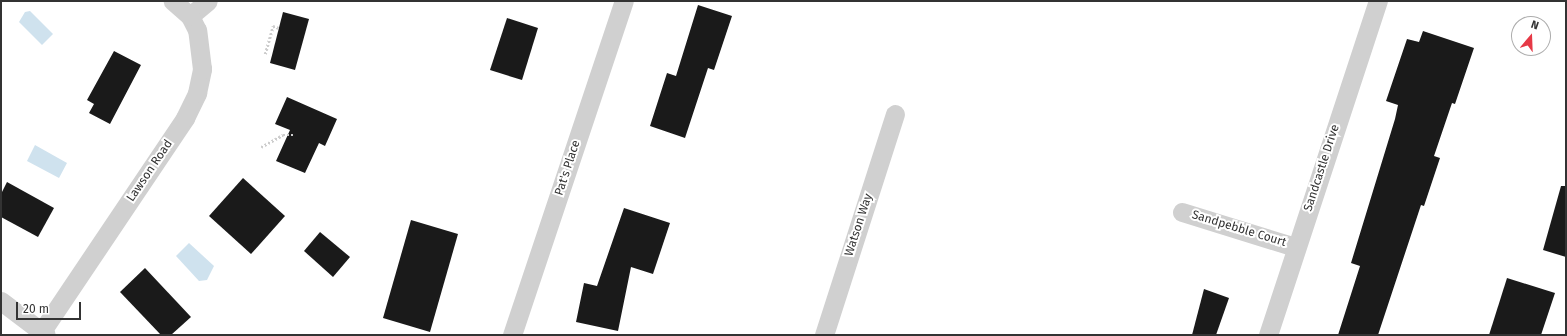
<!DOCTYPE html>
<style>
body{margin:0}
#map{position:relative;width:1567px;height:336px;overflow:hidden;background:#fff;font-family:"Fira Sans",sans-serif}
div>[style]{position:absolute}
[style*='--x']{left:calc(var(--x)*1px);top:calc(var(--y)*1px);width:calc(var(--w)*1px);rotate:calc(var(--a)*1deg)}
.water>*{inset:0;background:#cfe2ee}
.building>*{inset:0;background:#1a1a1a}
.path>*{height:2.5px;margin-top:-1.25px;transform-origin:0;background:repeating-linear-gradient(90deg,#cdcdcd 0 2px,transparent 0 4px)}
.street>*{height:19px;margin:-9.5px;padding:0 9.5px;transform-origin:9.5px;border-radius:9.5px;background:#d0d0d0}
span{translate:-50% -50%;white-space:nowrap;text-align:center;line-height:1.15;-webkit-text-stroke:4px #fff;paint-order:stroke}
.street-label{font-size:12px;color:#333}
.frame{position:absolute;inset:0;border:2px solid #333;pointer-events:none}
.north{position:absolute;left:1511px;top:16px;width:40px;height:40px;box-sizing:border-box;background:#fff;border:1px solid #adadad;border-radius:50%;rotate:19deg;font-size:11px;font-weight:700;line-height:16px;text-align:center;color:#333}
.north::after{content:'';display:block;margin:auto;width:14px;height:18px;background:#e63946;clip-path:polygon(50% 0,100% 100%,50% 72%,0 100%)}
.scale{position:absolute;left:16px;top:302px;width:65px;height:18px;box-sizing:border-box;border:2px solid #333;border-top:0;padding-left:5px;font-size:12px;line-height:14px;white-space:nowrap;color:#333;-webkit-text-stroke:3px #fff;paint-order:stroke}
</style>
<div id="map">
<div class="water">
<i style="clip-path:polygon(30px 11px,53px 34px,42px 45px,19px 22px,25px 12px)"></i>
<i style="clip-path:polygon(35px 145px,67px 163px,59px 178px,27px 161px)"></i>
<i style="clip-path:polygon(189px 243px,214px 266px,207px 280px,199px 281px,176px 256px)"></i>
</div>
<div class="building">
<i style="clip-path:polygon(698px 5px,732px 16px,714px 70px,708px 68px,685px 138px,650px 126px,667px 73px,676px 76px)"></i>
<i style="clip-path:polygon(283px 12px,309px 19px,295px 70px,270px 63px)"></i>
<i style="clip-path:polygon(507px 18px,538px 28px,522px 80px,490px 70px)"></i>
<i style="clip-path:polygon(1423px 31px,1474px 48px,1455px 104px,1452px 103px,1434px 156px,1440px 158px,1424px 206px,1421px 205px,1378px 335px,1338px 335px,1360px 266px,1351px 263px,1395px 119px,1398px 105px,1386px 101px,1407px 39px,1419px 42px)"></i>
<i style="clip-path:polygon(114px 51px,141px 65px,110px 124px,89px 113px,94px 104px,87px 100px)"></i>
<i style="clip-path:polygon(287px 97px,337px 119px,325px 146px,319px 143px,305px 173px,276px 161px,290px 130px,275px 124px)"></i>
<i style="clip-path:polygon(243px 178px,285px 216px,251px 254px,209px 216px)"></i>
<i style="clip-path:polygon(7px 182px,54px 208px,38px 237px,1px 217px,1px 194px)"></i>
<i style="clip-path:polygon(1561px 186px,1566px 186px,1566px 257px,1543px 250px)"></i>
<i style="clip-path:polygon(624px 208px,670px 223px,653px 274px,631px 267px,618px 331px,576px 322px,584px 283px,597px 286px)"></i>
<i style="clip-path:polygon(411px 220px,458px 234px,430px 332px,383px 318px)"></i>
<i style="clip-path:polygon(320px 232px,350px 257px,333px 277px,304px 251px)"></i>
<i style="clip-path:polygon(145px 268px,191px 317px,171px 335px,161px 335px,120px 292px)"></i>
<i style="clip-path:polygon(1507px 278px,1555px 293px,1541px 335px,1489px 335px)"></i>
<i style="clip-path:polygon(1204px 289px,1229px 298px,1216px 335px,1192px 335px)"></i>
</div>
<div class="path">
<i style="--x:265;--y:54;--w:29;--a:-74"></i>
<i style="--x:273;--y:26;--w:6;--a:18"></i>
<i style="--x:261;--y:147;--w:25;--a:-29"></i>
<i style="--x:283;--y:135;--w:10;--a:0"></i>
</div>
<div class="street">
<i style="--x:190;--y:16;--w:23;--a:-40"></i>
<i style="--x:1182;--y:212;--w:118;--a:17.2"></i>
<i style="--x:1;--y:301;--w:56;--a:37.1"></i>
<i style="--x:42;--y:331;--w:257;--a:-56.1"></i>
<i style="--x:185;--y:118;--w:28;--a:-64"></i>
<i style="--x:197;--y:93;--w:25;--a:-78"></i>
<i style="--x:202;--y:69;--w:39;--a:-97"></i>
<i style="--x:197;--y:30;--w:16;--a:-117"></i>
<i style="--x:190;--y:16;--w:23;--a:-139"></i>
<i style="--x:512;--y:335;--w:352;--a:-71.5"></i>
<i style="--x:824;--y:335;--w:232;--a:-72.2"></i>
<i style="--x:1268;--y:335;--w:352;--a:-71.8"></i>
</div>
<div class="street-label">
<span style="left:568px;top:168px;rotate:-72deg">Pat's Place</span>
<span style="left:1322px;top:168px;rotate:-72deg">Sandcastle Drive</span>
<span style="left:150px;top:171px;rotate:-56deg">Lawson Road</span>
<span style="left:859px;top:225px;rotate:-72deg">Watson Way</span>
<span style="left:1239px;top:229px;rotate:17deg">Sandpebble Court</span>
</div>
<div class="frame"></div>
<div class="north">N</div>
<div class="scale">20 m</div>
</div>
